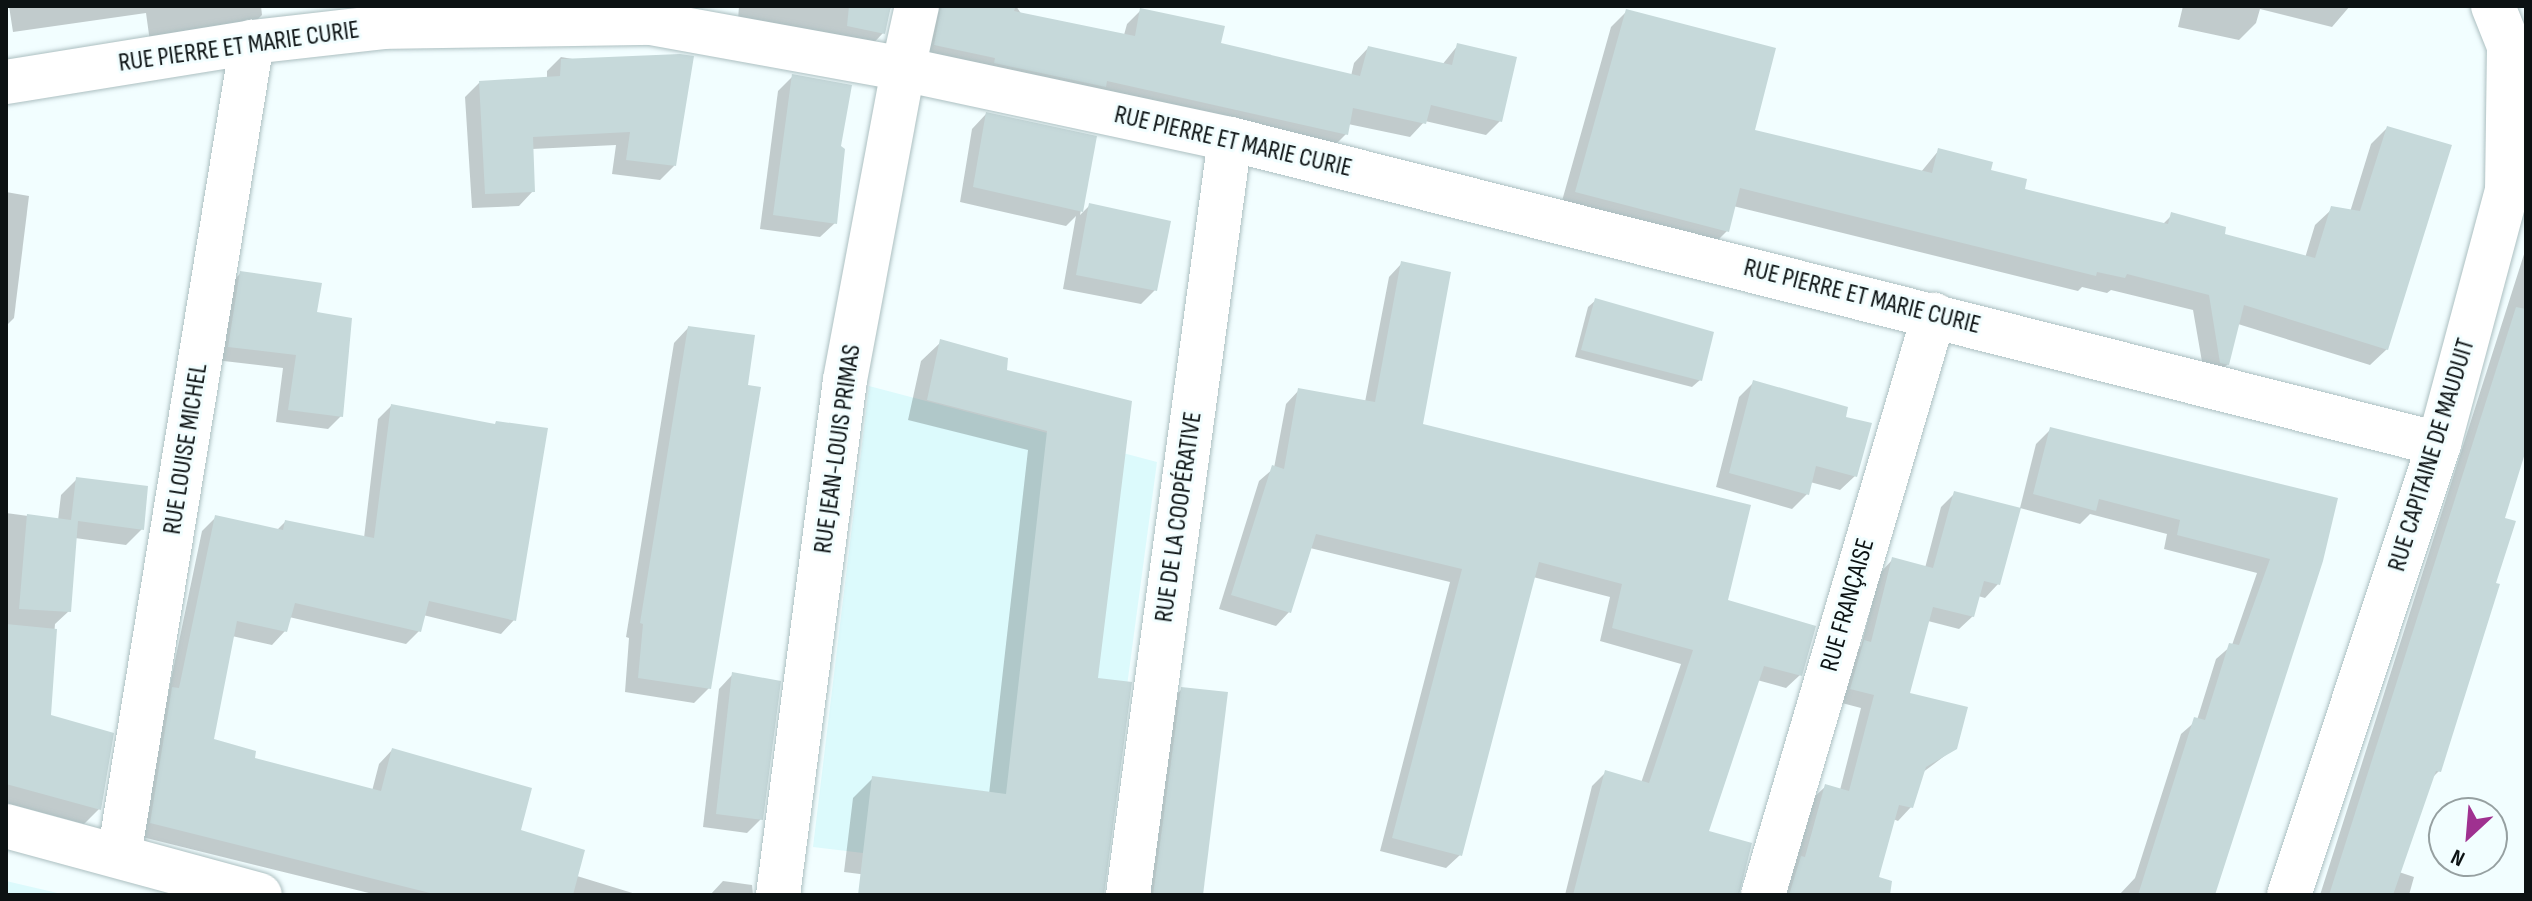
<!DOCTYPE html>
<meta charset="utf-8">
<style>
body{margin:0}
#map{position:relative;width:2532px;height:901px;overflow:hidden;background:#f2feff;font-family:"Sofia Sans Condensed",sans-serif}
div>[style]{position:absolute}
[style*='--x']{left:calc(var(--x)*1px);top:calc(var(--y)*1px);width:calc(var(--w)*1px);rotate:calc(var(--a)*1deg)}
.built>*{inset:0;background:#dcfafc}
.shadow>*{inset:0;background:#0003}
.building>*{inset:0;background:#c6d9da}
.roads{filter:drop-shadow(0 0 2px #acbfc1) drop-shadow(0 0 2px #acbfc1)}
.pedestrian>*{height:44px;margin:-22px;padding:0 22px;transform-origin:22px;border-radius:22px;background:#fff}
.minor>*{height:44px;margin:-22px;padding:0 22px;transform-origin:22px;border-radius:22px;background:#fff}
.tertiary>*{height:44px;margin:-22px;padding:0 22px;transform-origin:22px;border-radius:22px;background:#fff}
span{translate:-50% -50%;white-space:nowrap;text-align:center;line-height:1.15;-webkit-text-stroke:6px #f2feff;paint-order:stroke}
.street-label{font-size:26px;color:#0c1213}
.frame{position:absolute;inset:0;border:8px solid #0c1213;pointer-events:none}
.north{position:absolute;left:2428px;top:797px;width:80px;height:80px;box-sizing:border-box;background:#f2feff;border:2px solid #96a0a1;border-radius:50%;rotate:206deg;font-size:22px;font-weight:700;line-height:32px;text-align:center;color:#0c1213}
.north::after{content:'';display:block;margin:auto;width:28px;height:36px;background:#9f3190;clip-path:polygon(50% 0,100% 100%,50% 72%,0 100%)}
</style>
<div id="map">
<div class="built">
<i style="clip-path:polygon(869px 386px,1157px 462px,1099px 895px,863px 853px,813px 847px)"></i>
<i style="clip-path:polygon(6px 881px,66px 895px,6px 895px)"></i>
</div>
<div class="shadow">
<i style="clip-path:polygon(9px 6px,261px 6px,262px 15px,248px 29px,150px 42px,146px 13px,13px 32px)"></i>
<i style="clip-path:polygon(739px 6px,891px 6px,883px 33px,869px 48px,738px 20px)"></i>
<i style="clip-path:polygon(922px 6px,1016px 6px,1022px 15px,1124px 35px,1127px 24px,1141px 10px,1219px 44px,1351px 76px,1354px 63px,1368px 48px,1442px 65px,1458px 45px,1500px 121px,1486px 135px,1425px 121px,1410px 137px,1348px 124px,1346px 134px,1332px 148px,921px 59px)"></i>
<i style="clip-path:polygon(2183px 6px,2350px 6px,2332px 27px,2260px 9px,2256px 23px,2239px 40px,2178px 27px)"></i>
<i style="clip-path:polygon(1627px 11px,1753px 131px,1921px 172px,1939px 150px,2023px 191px,2162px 225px,2172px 215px,2223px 235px,2305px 258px,2315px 225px,2332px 209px,2350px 212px,2371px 144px,2387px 128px,2387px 349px,2370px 365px,2238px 324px,2228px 364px,2211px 380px,2205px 379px,2193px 310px,2111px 290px,2107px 293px,2082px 287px,2078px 291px,1733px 206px,1727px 231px,1711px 247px,1560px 208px,1611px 27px)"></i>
<i style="clip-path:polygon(561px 57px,689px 79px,674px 166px,660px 180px,612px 174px,616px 145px,532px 149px,533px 191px,519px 206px,472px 208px,465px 97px,479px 83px,547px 79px,547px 71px)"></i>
<i style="clip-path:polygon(793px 76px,839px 147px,835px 223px,820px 237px,760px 229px,778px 91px)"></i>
<i style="clip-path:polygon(986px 114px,1095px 138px,1080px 215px,1090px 205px,1155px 290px,1141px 304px,1063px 289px,1076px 216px,1066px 226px,960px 202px,972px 129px)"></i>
<i style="clip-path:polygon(6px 192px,29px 196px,14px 318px,6px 326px)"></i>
<i style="clip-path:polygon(2526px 248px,2526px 444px,2502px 519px,2439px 771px,2431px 779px,2399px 872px,2414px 877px,2409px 895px,2320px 895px)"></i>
<i style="clip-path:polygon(1402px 263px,1421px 425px,1725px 602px,1800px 675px,1786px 688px,1757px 680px,1707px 832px,1738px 895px,1565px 895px,1592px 786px,1605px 773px,1641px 783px,1681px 664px,1600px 641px,1610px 597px,1533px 577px,1460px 855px,1446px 868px,1380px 851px,1450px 582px,1310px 548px,1289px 612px,1276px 626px,1219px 609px,1259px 481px,1274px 468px,1286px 404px,1299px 390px,1365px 402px,1389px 277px)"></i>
<i style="clip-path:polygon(241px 273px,315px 314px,341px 416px,328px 429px,276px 422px,283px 368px,215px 360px,227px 286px)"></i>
<i style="clip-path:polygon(1596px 300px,1700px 380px,1692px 387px,1575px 357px,1588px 307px)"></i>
<i style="clip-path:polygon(688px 328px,709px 688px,694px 703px,625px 692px,629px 638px,626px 637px,674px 343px)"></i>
<i style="clip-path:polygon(941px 342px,1004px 372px,1130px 403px,1096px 680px,1102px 895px,995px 895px,995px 891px,844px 872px,853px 798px,873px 778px,989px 794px,1028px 450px,908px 420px,921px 361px)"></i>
<i style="clip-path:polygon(1753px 383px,1843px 418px,1855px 476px,1840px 490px,1810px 482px,1807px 494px,1792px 509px,1716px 487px,1739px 397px)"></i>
<i style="clip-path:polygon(391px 406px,514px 620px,501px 634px,423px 615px,419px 631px,406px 644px,289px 617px,285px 631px,272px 645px,232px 636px,211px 741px,252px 760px,372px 791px,379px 764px,392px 750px,519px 831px,577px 876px,639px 895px,377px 895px,138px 836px,159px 703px,168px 694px,202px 531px,215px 518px,277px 530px,285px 522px,364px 538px,378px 419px)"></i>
<i style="clip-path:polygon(2051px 429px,2335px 500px,2214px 895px,2119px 895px,2135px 878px,2181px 734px,2197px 720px,2216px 659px,2232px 645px,2257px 573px,2164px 549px,2167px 534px,2090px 514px,2080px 524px,2020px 508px,2036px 444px)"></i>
<i style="clip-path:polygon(77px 479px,142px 529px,126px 545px,75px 538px,69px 611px,55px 624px,48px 717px,99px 809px,84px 824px,6px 803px,6px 513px,58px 520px,61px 495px)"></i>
<i style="clip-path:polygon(1954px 494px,1998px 584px,1985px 598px,1978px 596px,1973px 616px,1959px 629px,1928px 621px,1908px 694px,1955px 748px,1922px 773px,1911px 807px,1898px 821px,1893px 819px,1872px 895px,1781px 895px,1812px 799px,1826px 786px,1840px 790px,1861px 708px,1838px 702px,1851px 656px,1861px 646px,1880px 573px,1893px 559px,1925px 568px,1941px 507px)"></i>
<i style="clip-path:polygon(733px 674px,761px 819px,747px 833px,703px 827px,719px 689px)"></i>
<i style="clip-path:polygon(1182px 689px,1201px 895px,1137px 895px,1162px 709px)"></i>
<i style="clip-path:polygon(723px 881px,752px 885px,753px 895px,710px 895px)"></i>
</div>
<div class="building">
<i style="clip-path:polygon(849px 6px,891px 6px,885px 34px,847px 26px)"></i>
<i style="clip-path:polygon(941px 6px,1016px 6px,1014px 11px,1135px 36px,1140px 8px,1225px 26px,1221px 43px,1360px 76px,1368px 46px,1452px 65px,1457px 43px,1517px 57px,1502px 122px,1431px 105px,1426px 124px,1353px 108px,1348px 135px,1107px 81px,1106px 87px,994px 63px,995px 58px,934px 45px)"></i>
<i style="clip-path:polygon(1626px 9px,1776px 48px,1755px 130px,1932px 173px,1938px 148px,1993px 162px,1991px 170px,2027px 179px,2025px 189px,2168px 224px,2171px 212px,2226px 227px,2225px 234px,2315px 258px,2331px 206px,2360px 211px,2387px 126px,2452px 145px,2388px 350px,2244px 305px,2229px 365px,2220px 363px,2209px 295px,2127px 274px,2125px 278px,2097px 272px,2096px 276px,1740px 188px,1729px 232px,1575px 192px)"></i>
<i style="clip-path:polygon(680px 54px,694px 56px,676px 166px,626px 160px,630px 132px,533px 137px,535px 192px,485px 194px,479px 81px,560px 76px,561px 59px)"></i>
<i style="clip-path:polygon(792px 74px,852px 85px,841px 146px,845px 149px,837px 224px,773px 215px)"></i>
<i style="clip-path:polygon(986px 112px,1097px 136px,1083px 212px,973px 187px)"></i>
<i style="clip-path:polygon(1089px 203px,1171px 221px,1157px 291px,1076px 275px)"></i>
<i style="clip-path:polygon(1401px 261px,1451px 272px,1423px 424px,1751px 505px,1728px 600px,1816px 626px,1802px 676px,1764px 666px,1709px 831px,1752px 843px,1739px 895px,1573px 895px,1605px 770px,1649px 783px,1693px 650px,1612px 628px,1622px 584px,1539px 562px,1462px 856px,1392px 838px,1462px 569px,1316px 534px,1291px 613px,1231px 595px,1272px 465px,1284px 469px,1298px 388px,1375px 402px)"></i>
<i style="clip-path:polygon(240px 271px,322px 283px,317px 312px,352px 318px,343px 417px,288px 410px,296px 355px,228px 347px)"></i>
<i style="clip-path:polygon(1595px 298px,1714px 332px,1702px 381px,1581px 350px)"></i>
<i style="clip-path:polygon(2516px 307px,2526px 309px,2526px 450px,2505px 518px,2516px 521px,2496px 583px,2500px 584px,2441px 772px,2436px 771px,2393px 895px,2329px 895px)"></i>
<i style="clip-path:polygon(688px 326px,755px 335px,748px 385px,761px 387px,711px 689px,638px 678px,643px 624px,640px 623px)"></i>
<i style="clip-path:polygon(940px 339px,1008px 358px,1007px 370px,1132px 401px,1098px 678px,1132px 682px,1104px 895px,858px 895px,872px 776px,1006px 794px,1047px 431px,927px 400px)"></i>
<i style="clip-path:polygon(1753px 380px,1848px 407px,1846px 417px,1872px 423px,1857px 477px,1816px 466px,1809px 495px,1729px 473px)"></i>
<i style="clip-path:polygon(391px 404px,495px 424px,496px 421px,548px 428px,516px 621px,429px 601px,421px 632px,295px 603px,287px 632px,237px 621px,214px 739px,256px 751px,255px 758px,381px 791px,392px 748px,532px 788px,521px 830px,585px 850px,573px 895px,438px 895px,150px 823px,172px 687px,179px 688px,215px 515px,283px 530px,285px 520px,374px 538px)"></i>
<i style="clip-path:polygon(2050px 427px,2338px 498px,2323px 561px,2215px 895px,2138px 895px,2194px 717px,2205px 720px,2229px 643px,2239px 645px,2270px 559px,2177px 535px,2180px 520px,2099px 499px,2096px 511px,2033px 494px)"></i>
<i style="clip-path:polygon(76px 477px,148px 486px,144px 530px,78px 521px,71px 612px,19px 609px,27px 514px,71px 520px)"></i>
<i style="clip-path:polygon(1954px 491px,2021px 508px,2000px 585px,1984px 581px,1974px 617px,1933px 607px,1910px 693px,1968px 707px,1957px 749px,1926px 767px,1913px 808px,1899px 805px,1879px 877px,1892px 881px,1890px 895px,1789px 895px,1801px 856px,1805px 857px,1825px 784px,1849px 791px,1874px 695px,1850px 689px,1864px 640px,1871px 642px,1892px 557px,1933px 568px)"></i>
<i style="clip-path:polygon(6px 624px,57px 629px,51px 715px,114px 733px,101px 810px,6px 784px)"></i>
<i style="clip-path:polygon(732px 672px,781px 681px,763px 820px,716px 814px)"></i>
<i style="clip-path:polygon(1181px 687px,1228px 692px,1203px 895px,1153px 895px)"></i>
</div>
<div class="roads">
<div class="pedestrian">
<i style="--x:903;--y:69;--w:65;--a:-77.5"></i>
</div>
<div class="minor">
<i style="--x:6;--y:82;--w:249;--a:-9.2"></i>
<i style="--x:252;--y:42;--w:132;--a:-6.5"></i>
<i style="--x:383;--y:27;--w:268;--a:-0.9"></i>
<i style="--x:651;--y:23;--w:256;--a:10.3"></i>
<i style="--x:903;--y:69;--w:334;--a:12.1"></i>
<i style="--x:1230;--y:139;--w:1247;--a:14.16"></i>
<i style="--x:119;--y:856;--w:825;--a:-80.72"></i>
<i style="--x:778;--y:895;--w:519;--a:-82.59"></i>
<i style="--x:845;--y:380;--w:316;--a:-79.4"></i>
<i style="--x:1128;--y:895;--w:763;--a:-82.32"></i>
<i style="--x:1763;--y:895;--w:605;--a:-73.57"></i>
</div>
<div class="tertiary">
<i style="--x:6;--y:826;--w:263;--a:15.2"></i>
<i style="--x:2289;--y:895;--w:475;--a:-71.6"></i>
<i style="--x:2439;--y:444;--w:262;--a:-75"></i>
<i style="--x:2507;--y:191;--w:145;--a:-89.2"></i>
<i style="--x:2509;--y:46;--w:43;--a:-111.8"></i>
</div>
</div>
<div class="street-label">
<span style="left:239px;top:47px;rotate:-8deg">RUE PIERRE ET MARIE CURIE</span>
<span style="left:1233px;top:142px;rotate:13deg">RUE PIERRE ET MARIE CURIE</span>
<span style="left:1862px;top:297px;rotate:14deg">RUE PIERRE ET MARIE CURIE</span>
<span style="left:186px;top:449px;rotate:-81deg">RUE LOUISE MICHEL</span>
<span style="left:838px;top:449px;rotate:-82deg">RUE JEAN-LOUIS PRIMAS</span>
<span style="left:2432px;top:455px;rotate:-73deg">RUE CAPITAINE DE MAUDUIT</span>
<span style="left:1179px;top:517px;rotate:-82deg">RUE DE LA COOPÉRATIVE</span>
<span style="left:1848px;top:605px;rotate:-74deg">RUE FRANÇAISE</span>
</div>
<div class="frame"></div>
<div class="north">N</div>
</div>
